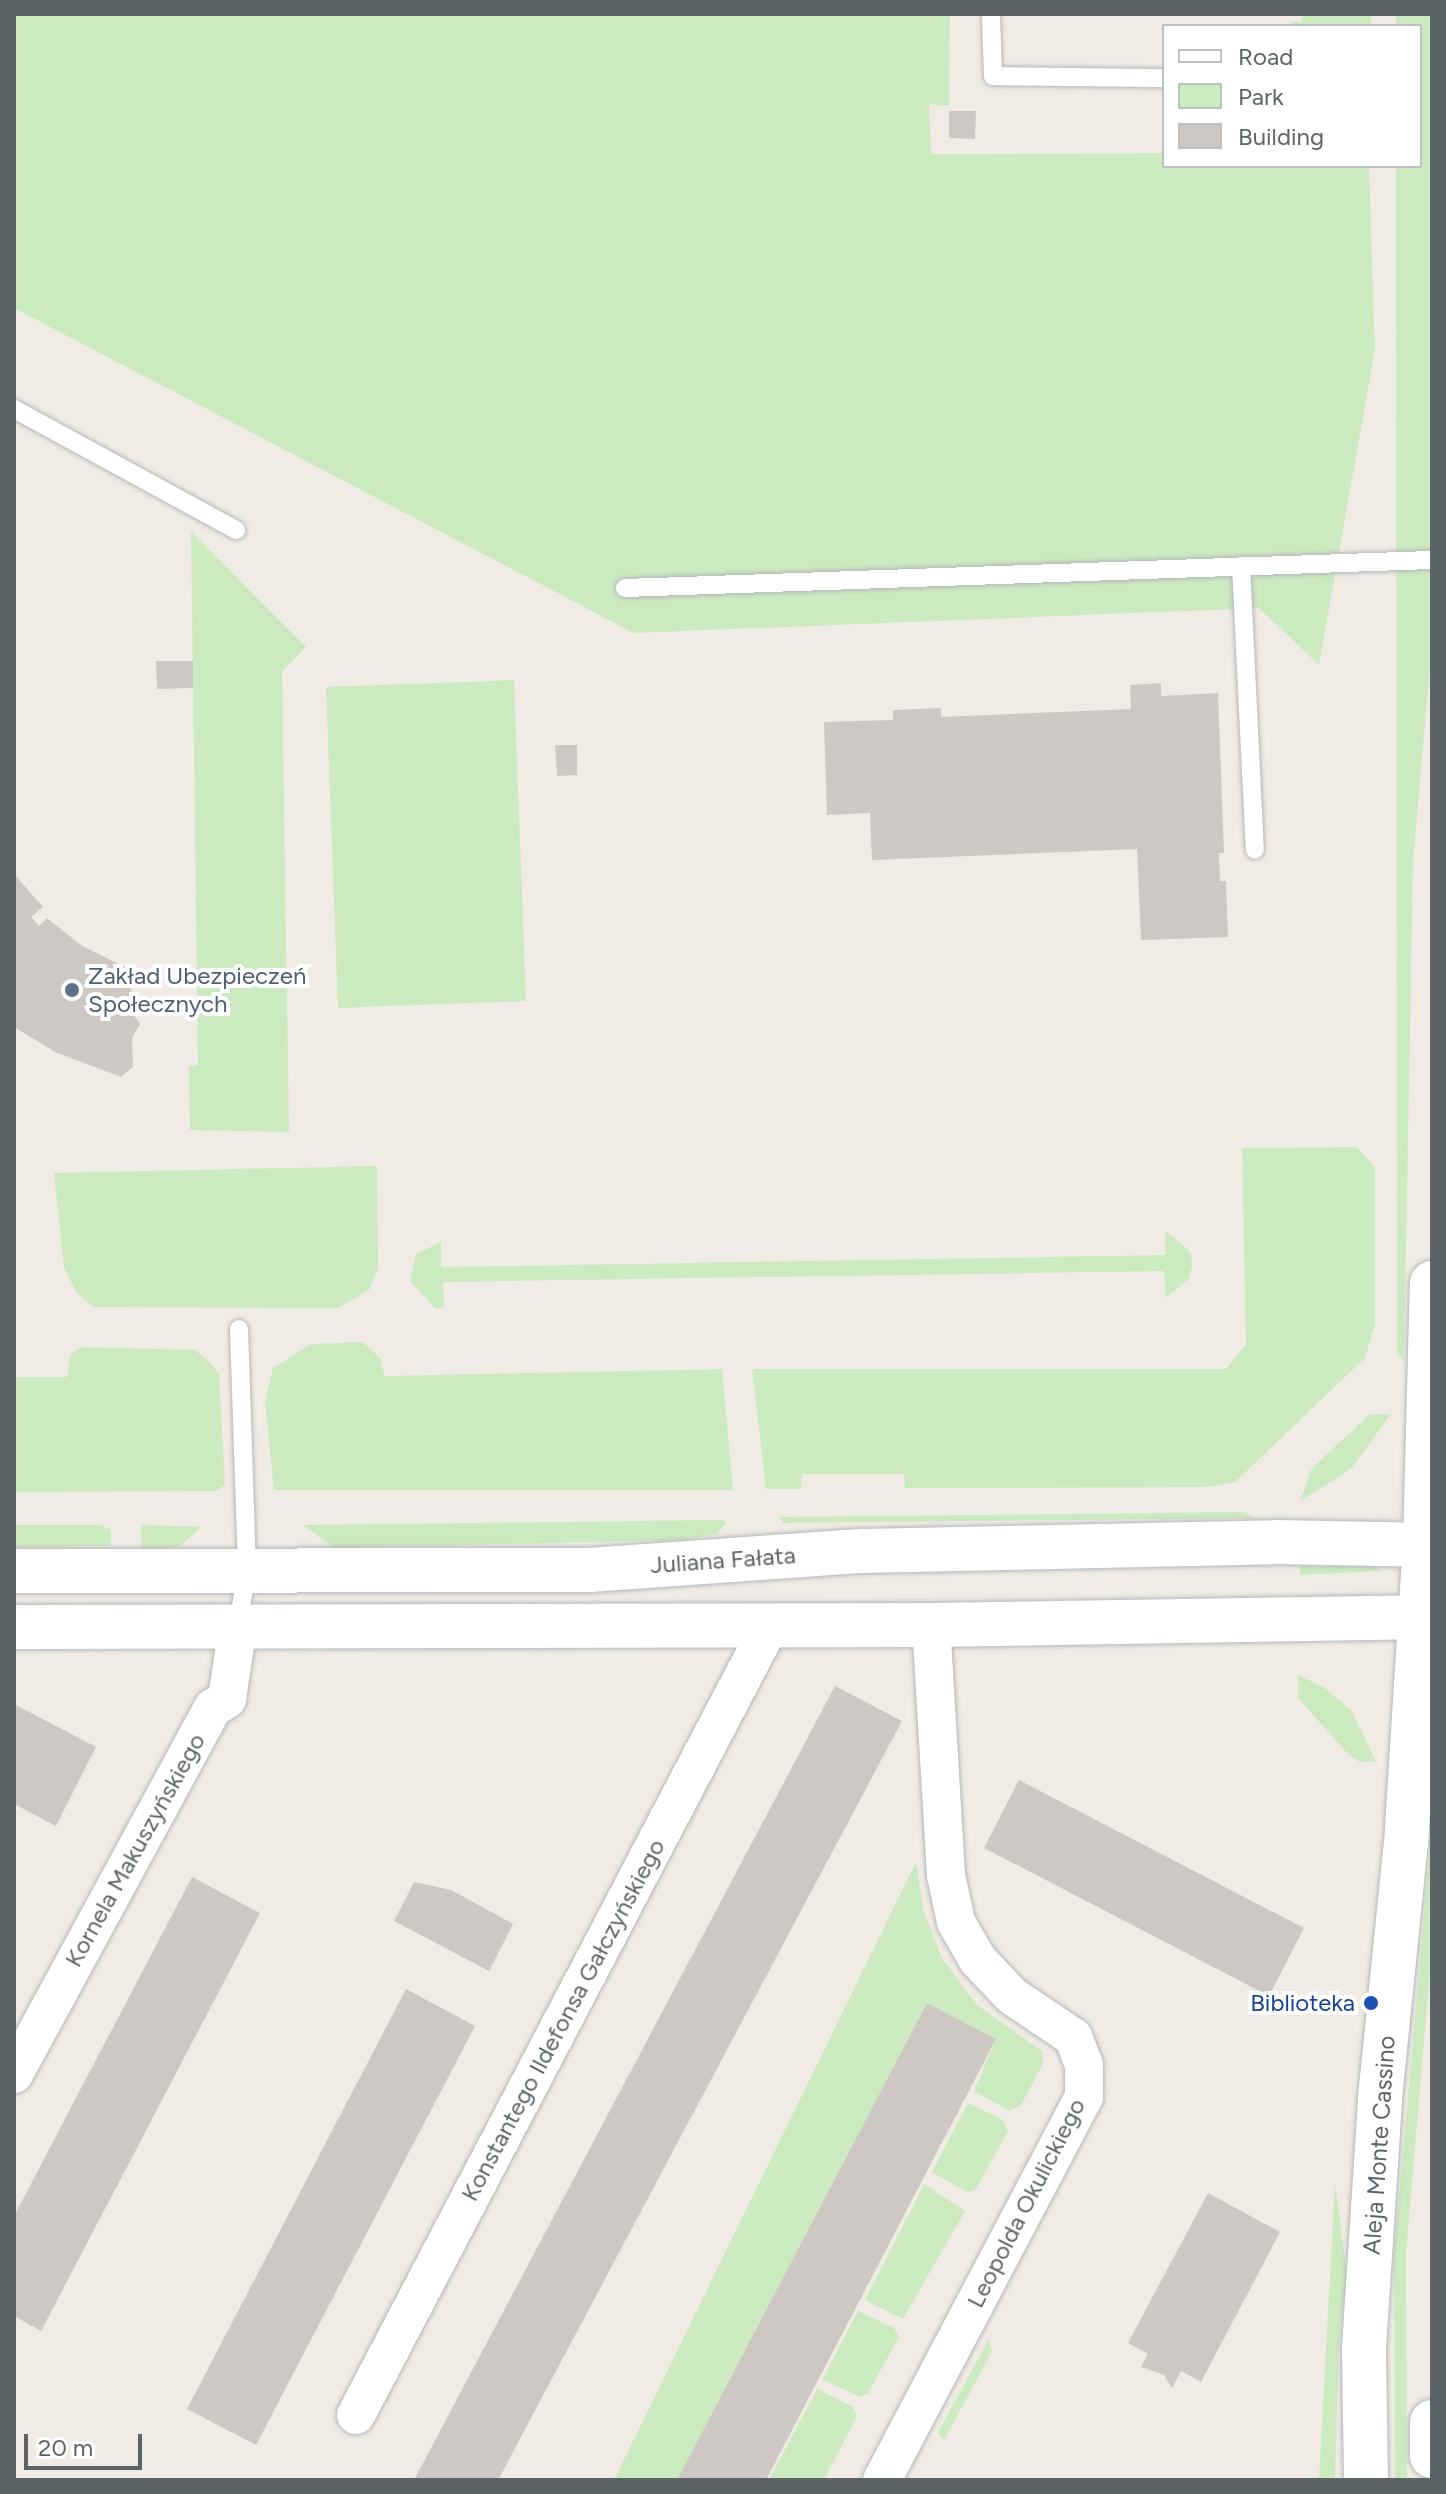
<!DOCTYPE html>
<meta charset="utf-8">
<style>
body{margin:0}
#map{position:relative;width:1446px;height:2494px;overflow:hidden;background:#f1ebe5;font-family:Figtree,sans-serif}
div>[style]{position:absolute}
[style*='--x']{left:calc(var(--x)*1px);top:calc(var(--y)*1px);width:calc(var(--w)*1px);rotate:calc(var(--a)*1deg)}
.green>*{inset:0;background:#cceac0}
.building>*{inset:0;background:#cec8c4}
.roads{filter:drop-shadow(0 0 2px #b3b8bb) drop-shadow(0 0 2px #b3b8bb)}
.service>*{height:18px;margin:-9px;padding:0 9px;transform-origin:9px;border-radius:9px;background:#fff}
.minor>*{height:38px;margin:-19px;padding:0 19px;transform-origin:19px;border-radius:19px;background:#fff}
.tertiary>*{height:44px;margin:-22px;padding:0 22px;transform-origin:22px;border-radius:22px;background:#fff}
.dots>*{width:22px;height:22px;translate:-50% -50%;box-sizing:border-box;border:4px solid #fff;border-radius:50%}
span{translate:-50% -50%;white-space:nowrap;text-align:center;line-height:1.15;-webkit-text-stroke:8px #fff;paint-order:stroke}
.service-label{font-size:24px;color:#4e5e75}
.left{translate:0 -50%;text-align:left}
.street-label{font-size:24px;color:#5d6467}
.transit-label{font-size:24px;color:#164399}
.right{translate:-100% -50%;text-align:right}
.frame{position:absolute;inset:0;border:16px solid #5d6467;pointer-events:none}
.legend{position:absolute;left:1162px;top:24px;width:260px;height:144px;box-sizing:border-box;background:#fff;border:2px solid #bec1c2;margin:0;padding:10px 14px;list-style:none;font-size:24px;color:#5d6467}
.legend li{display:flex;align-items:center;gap:16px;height:40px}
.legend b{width:40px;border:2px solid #bec1c2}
.scale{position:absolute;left:24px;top:2434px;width:118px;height:36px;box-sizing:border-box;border:4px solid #5d6467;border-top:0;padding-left:10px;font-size:24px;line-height:28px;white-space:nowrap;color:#5d6467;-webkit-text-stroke:6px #fff;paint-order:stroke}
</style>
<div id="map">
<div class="green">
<i style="clip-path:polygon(14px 14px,950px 14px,949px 106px,929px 104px,931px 154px,1164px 153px,1164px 166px,1369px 166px,1375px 350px,1319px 665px,1259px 608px,634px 633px,14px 308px)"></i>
<i style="clip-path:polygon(1302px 14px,1371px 14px,1371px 26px,1291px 26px,1291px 22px,1302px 22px)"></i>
<i style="clip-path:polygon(1396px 14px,1432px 14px,1432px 643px,1413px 862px,1404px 1361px,1397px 1353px,1396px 166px,1420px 166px,1420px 26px,1396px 26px)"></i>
<i style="clip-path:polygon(191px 531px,306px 647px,282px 672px,289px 1132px,190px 1130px,189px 1066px,198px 1065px)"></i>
<i style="clip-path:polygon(514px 680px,526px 1001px,338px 1008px,326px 687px)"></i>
<i style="clip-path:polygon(1357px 1147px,1375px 1167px,1375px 1324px,1365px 1358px,1235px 1482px,1209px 1487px,905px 1488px,904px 1474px,802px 1474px,801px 1489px,766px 1489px,752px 1369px,1226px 1369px,1246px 1344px,1242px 1148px)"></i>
<i style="clip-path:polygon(377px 1166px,378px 1268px,369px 1290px,337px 1308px,93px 1307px,76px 1292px,64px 1267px,54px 1173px)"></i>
<i style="clip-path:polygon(1166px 1231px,1191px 1252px,1192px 1266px,1189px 1279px,1166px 1298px,1164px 1271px,443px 1282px,444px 1308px,435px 1308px,410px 1281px,416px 1254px,441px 1242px,441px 1267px,1165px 1255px)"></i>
<i style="clip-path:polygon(363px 1342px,381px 1359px,384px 1376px,722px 1369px,733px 1490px,274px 1490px,265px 1402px,273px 1368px,311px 1344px)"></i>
<i style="clip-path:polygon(82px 1347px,195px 1350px,207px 1360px,219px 1373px,225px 1485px,216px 1491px,14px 1492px,14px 1377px,67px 1377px,70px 1355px)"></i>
<i style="clip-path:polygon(1369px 1415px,1391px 1414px,1351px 1469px,1300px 1501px,1312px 1468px)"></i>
<i style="clip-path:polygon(1245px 1512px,1253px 1518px,783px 1523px,779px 1517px)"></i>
<i style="clip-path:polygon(723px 1520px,727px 1522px,717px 1534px,681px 1540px,334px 1548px,303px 1525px)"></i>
<i style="clip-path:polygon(14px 1525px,101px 1525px,111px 1530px,111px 1546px,14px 1547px)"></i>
<i style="clip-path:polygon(141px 1525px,201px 1527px,180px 1546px,142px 1552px)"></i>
<i style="clip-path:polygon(1300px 1566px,1376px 1567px,1380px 1571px,1300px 1575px)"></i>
<i style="clip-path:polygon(1298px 1675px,1323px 1687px,1351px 1710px,1376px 1761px,1360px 1762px,1348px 1754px,1298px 1698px)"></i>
<i style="clip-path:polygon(1432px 1831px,1432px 1948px,1406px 2253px,1407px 2480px,1395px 2480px,1394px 2253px)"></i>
<i style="clip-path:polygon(916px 1862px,923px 1909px,942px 1958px,977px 2005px,1042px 2051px,1043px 2064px,1021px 2105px,1010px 2111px,974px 2091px,996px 2039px,927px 2003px,677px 2480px,614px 2480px)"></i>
<i style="clip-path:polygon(968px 2103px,1003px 2120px,1008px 2131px,976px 2189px,967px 2192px,932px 2172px)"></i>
<i style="clip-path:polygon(1335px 2183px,1347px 2274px,1339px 2338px,1335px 2480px,1319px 2480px)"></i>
<i style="clip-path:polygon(924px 2184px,965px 2211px,903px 2319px,865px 2300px)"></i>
<i style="clip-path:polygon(858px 2311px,894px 2328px,899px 2337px,868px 2393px,861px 2397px,822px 2380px)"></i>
<i style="clip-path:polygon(989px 2339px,992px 2352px,944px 2440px,938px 2432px)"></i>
<i style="clip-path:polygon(817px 2389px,853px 2407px,857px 2416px,824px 2480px,769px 2480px)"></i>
</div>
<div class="building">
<i style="clip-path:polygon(949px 111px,976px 111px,975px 139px,949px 138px)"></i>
<i style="clip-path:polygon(156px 661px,193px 661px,193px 688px,157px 689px)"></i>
<i style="clip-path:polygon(1161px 683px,1161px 696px,1218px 693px,1224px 853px,1219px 853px,1220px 881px,1226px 881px,1228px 937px,1141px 940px,1137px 849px,872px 860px,870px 813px,827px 815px,824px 722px,893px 720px,893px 710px,941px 708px,941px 717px,1131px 709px,1130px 685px)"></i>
<i style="clip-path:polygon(555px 745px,577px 745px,577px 775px,557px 776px)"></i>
<i style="clip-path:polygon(14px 874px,43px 907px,31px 917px,39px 926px,47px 918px,82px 946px,131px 970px,131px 1011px,140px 1024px,132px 1038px,133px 1067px,121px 1077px,55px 1052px,14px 1027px)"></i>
<i style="clip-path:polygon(835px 1686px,902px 1721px,498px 2480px,414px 2480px)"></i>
<i style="clip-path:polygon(14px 1704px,96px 1747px,56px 1826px,14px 1804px)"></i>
<i style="clip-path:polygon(1019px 1780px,1304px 1928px,1269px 1996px,984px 1848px)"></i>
<i style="clip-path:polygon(192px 1877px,260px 1913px,41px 2331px,14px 2316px,14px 2216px)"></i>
<i style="clip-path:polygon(414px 1882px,451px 1890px,513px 1924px,489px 1971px,394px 1921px)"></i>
<i style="clip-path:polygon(406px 1989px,475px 2026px,256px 2445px,187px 2409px)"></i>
<i style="clip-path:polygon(927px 2003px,996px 2039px,766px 2480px,677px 2480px)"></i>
<i style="clip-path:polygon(1208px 2193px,1280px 2232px,1201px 2382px,1181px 2371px,1172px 2388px,1164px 2375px,1141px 2367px,1148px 2354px,1128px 2343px)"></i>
</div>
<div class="roads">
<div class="service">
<i style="--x:991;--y:14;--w:62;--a:88.2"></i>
<i style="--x:993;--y:76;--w:171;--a:0.7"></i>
<i style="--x:14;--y:409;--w:253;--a:28.6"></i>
<i style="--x:1241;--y:566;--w:284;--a:87.2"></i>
<i style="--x:625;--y:588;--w:807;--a:-1.99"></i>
<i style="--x:238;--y:1625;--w:56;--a:-80.7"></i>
<i style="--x:247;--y:1570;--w:241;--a:-91.9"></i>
</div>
<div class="minor">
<i style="--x:14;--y:2074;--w:417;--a:-61.5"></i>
<i style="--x:213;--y:1708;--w:17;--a:-33"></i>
<i style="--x:227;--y:1699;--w:75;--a:-81.5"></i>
<i style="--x:356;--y:2415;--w:892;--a:-62.34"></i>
<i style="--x:882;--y:2480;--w:433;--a:-62.2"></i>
<i style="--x:1084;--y:2097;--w:32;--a:-90"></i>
<i style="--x:1084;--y:2065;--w:30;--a:-111"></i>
<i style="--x:1073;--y:2037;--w:73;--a:-146.1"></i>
<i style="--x:1012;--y:1996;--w:50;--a:-133.4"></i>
<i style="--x:978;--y:1960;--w:44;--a:-120.1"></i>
<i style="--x:956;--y:1922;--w:48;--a:-102"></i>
<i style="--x:946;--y:1875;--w:250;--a:-93.4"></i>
</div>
<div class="tertiary">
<i style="--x:14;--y:1571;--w:575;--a:-0.1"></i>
<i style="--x:589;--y:1570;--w:275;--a:-4"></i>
<i style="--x:863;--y:1551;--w:413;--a:-1.2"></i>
<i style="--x:1276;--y:1542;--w:156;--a:1.1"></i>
<i style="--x:14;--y:1627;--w:917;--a:-0.12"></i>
<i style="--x:931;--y:1625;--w:501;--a:-0.91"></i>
<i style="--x:1432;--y:2422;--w:34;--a:90"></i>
<i style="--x:1366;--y:2480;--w:132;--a:-90.9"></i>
<i style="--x:1364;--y:2348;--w:251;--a:-86.3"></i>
<i style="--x:1380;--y:2098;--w:255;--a:-84.2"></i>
<i style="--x:1406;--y:1844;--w:300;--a:-86.4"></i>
<i style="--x:1425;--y:1545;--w:262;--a:-88.5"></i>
</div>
</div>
<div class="dots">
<i style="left:72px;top:990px;background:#5c6f8a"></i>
<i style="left:1371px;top:2003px;background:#1a4fb4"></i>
</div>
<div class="service-label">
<span class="left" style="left:88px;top:990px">Zakład Ubezpieczeń<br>Społecznych</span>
</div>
<div class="street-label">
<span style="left:723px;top:1560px;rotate:-4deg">Juliana Fałata</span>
<span style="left:135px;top:1850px;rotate:-61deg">Kornela Makuszyńskiego</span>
<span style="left:563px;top:2020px;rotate:-62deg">Konstantego Ildefonsa Gałczyńskiego</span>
<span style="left:1379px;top:2145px;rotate:-86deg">Aleja Monte Cassino</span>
<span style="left:1026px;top:2203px;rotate:-63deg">Leopolda Okulickiego</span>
</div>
<div class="transit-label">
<span class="right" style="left:1355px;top:2003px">Biblioteka</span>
</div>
<div class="frame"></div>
<ul class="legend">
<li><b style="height:10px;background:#fff"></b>Road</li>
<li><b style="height:22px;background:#cceac0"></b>Park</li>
<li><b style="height:22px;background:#cec8c4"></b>Building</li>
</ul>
<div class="scale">20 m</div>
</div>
